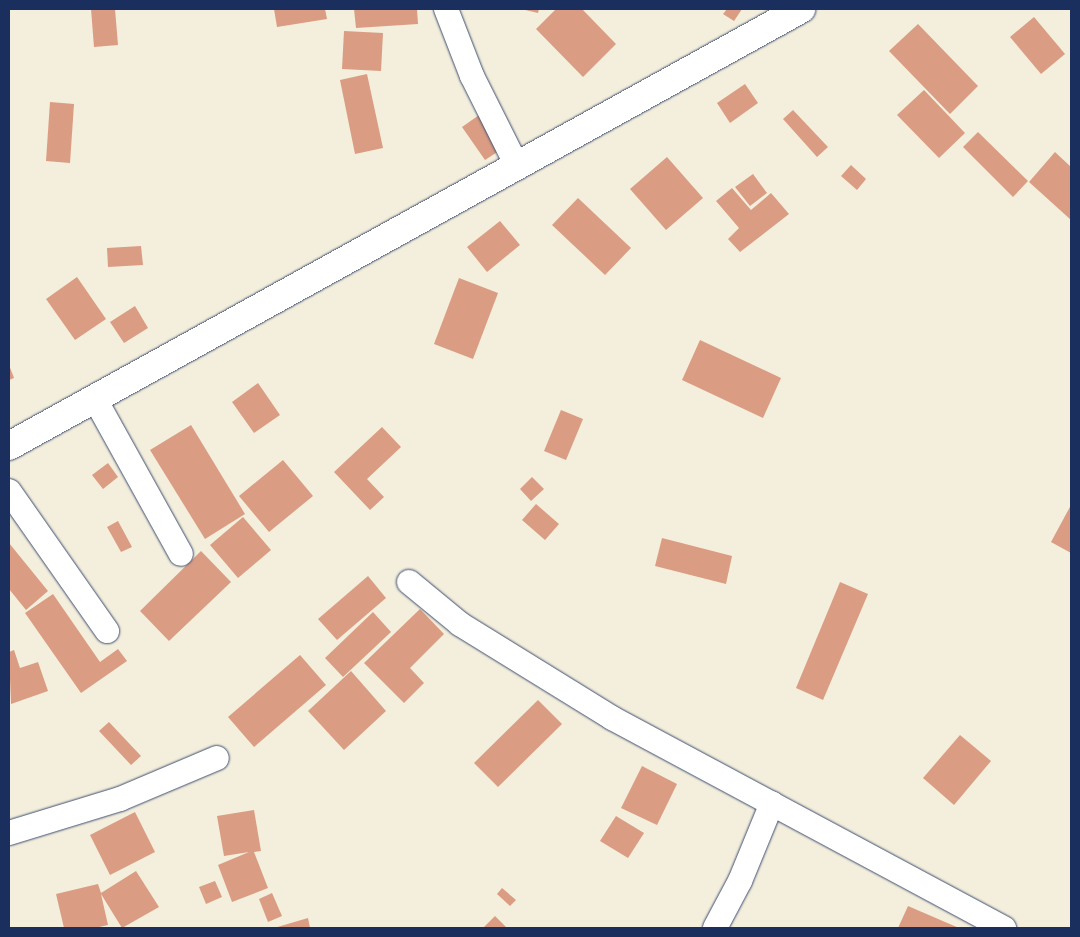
<!DOCTYPE html>
<style>
body{margin:0}
#map{position:relative;width:1080px;height:937px;overflow:hidden;background:#f4efdc;font-family:"Sorts Mill Goudy",serif}
div>[style]{position:absolute}
[style*='--x']{left:calc(var(--x)*1px);top:calc(var(--y)*1px);width:calc(var(--w)*1px);rotate:calc(var(--a)*1deg)}
.building>*{inset:0;background:#da9c82}
.roads{filter:drop-shadow(0 0 1px #3c4c71) drop-shadow(0 0 1px #3c4c71)}
.minor>*{height:24px;margin:-12px;padding:0 12px;transform-origin:12px;border-radius:12px;background:#fff}
.major>*{height:28px;margin:-14px;padding:0 14px;transform-origin:14px;border-radius:14px;background:#fff}
span{translate:-50% -50%;white-space:nowrap;text-align:center;line-height:1.15;-webkit-text-stroke:5px #fff;paint-order:stroke}
.frame{position:absolute;inset:0;border:10px solid #1b2f5e;pointer-events:none}
</style>
<div id="map">
<div class="building">
<i style="clip-path:polygon(91px 9px,115px 9px,118px 45px,94px 47px)"></i>
<i style="clip-path:polygon(274px 9px,325px 9px,327px 19px,277px 27px)"></i>
<i style="clip-path:polygon(354px 9px,417px 9px,418px 24px,356px 28px)"></i>
<i style="clip-path:polygon(521px 9px,539px 9px,538px 13px)"></i>
<i style="clip-path:polygon(556px 9px,582px 9px,616px 44px,583px 77px,536px 29px)"></i>
<i style="clip-path:polygon(727px 9px,742px 9px,734px 21px,723px 14px)"></i>
<i style="clip-path:polygon(1034px 17px,1065px 54px,1041px 74px,1010px 37px)"></i>
<i style="clip-path:polygon(918px 24px,978px 86px,950px 114px,889px 51px)"></i>
<i style="clip-path:polygon(344px 31px,383px 33px,381px 71px,342px 69px)"></i>
<i style="clip-path:polygon(367px 74px,383px 148px,355px 154px,340px 80px)"></i>
<i style="clip-path:polygon(745px 84px,758px 103px,730px 123px,717px 103px)"></i>
<i style="clip-path:polygon(924px 90px,965px 133px,939px 158px,897px 115px)"></i>
<i style="clip-path:polygon(50px 102px,74px 104px,70px 163px,46px 161px)"></i>
<i style="clip-path:polygon(793px 110px,828px 147px,817px 157px,783px 119px)"></i>
<i style="clip-path:polygon(482px 113px,505px 147px,485px 160px,462px 127px)"></i>
<i style="clip-path:polygon(978px 132px,1028px 181px,1013px 197px,963px 147px)"></i>
<i style="clip-path:polygon(1055px 152px,1071px 167px,1071px 220px,1029px 182px)"></i>
<i style="clip-path:polygon(667px 157px,703px 198px,666px 230px,630px 189px)"></i>
<i style="clip-path:polygon(851px 165px,866px 179px,857px 190px,841px 176px)"></i>
<i style="clip-path:polygon(753px 174px,767px 193px,750px 206px,735px 187px)"></i>
<i style="clip-path:polygon(732px 188px,751px 210px,771px 193px,789px 214px,740px 252px,728px 239px,739px 228px,716px 201px)"></i>
<i style="clip-path:polygon(578px 198px,631px 248px,605px 275px,552px 225px)"></i>
<i style="clip-path:polygon(500px 221px,520px 245px,487px 272px,467px 247px)"></i>
<i style="clip-path:polygon(141px 246px,143px 265px,108px 267px,107px 248px)"></i>
<i style="clip-path:polygon(77px 277px,106px 319px,75px 340px,46px 299px)"></i>
<i style="clip-path:polygon(459px 278px,498px 293px,473px 359px,434px 344px)"></i>
<i style="clip-path:polygon(135px 306px,148px 328px,124px 343px,110px 322px)"></i>
<i style="clip-path:polygon(700px 340px,781px 378px,763px 418px,682px 380px)"></i>
<i style="clip-path:polygon(9px 365px,14px 378px,9px 380px)"></i>
<i style="clip-path:polygon(258px 383px,280px 415px,254px 433px,232px 402px)"></i>
<i style="clip-path:polygon(561px 410px,583px 419px,566px 460px,544px 451px)"></i>
<i style="clip-path:polygon(191px 425px,245px 514px,205px 539px,150px 450px)"></i>
<i style="clip-path:polygon(382px 427px,401px 447px,367px 479px,384px 497px,370px 510px,334px 472px)"></i>
<i style="clip-path:polygon(283px 460px,313px 496px,269px 532px,239px 496px)"></i>
<i style="clip-path:polygon(108px 463px,118px 477px,103px 489px,92px 475px)"></i>
<i style="clip-path:polygon(532px 477px,544px 489px,531px 501px,520px 489px)"></i>
<i style="clip-path:polygon(536px 504px,559px 524px,545px 540px,522px 520px)"></i>
<i style="clip-path:polygon(1071px 505px,1071px 553px,1051px 542px)"></i>
<i style="clip-path:polygon(243px 517px,271px 550px,238px 578px,210px 545px)"></i>
<i style="clip-path:polygon(118px 521px,132px 547px,121px 552px,107px 527px)"></i>
<i style="clip-path:polygon(662px 538px,732px 556px,726px 584px,655px 566px)"></i>
<i style="clip-path:polygon(9px 543px,48px 591px,26px 610px,9px 589px)"></i>
<i style="clip-path:polygon(201px 551px,231px 582px,169px 641px,140px 611px)"></i>
<i style="clip-path:polygon(368px 576px,386px 598px,337px 640px,318px 619px)"></i>
<i style="clip-path:polygon(840px 582px,868px 594px,823px 700px,796px 688px)"></i>
<i style="clip-path:polygon(53px 594px,100px 662px,118px 649px,127px 661px,81px 693px,25px 613px)"></i>
<i style="clip-path:polygon(420px 609px,444px 634px,410px 668px,424px 683px,404px 703px,364px 663px)"></i>
<i style="clip-path:polygon(373px 612px,391px 632px,343px 677px,325px 658px)"></i>
<i style="clip-path:polygon(14px 650px,20px 668px,38px 662px,48px 691px,11px 704px,9px 652px)"></i>
<i style="clip-path:polygon(300px 655px,326px 685px,254px 747px,228px 717px)"></i>
<i style="clip-path:polygon(351px 671px,386px 711px,344px 750px,308px 711px)"></i>
<i style="clip-path:polygon(538px 700px,562px 724px,498px 787px,474px 763px)"></i>
<i style="clip-path:polygon(109px 722px,141px 756px,131px 765px,99px 731px)"></i>
<i style="clip-path:polygon(960px 735px,991px 761px,954px 805px,923px 778px)"></i>
<i style="clip-path:polygon(642px 766px,677px 784px,657px 825px,621px 808px)"></i>
<i style="clip-path:polygon(254px 810px,261px 851px,254px 852px,268px 888px,232px 902px,218px 865px,249px 852px,224px 856px,217px 816px)"></i>
<i style="clip-path:polygon(135px 812px,155px 852px,110px 875px,90px 835px)"></i>
<i style="clip-path:polygon(616px 816px,644px 833px,628px 858px,600px 841px)"></i>
<i style="clip-path:polygon(136px 871px,159px 907px,122px 928px,101px 894px,108px 925px,95px 928px,64px 928px,56px 894px,98px 884px,101px 893px)"></i>
<i style="clip-path:polygon(215px 881px,222px 897px,206px 904px,199px 887px)"></i>
<i style="clip-path:polygon(502px 888px,516px 900px,510px 906px,497px 894px)"></i>
<i style="clip-path:polygon(272px 893px,282px 916px,268px 922px,259px 899px)"></i>
<i style="clip-path:polygon(908px 906px,959px 928px,898px 928px)"></i>
<i style="clip-path:polygon(495px 916px,507px 928px,483px 928px)"></i>
<i style="clip-path:polygon(308px 918px,310px 928px,274px 928px)"></i>
</div>
<div class="roads">
<div class="minor">
<i style="--x:446;--y:9;--w:72;--a:68.8"></i>
<i style="--x:472;--y:76;--w:101;--a:63.4"></i>
<i style="--x:95;--y:399;--w:177;--a:61"></i>
<i style="--x:9;--y:491;--w:171;--a:55"></i>
<i style="--x:409;--y:582;--w:66;--a:39.5"></i>
<i style="--x:460;--y:624;--w:179;--a:31.7"></i>
<i style="--x:612;--y:718;--w:445;--a:28.2"></i>
<i style="--x:9;--y:833;--w:116;--a:-17"></i>
<i style="--x:120;--y:799;--w:105;--a:-22.9"></i>
<i style="--x:715;--y:928;--w:53;--a:-62"></i>
<i style="--x:740;--y:881;--w:84;--a:-67.7"></i>
</div>
<div class="major">
<i style="--x:9;--y:446;--w:905;--a:-28.89"></i>
</div>
</div>
<div class="frame"></div>
</div>
